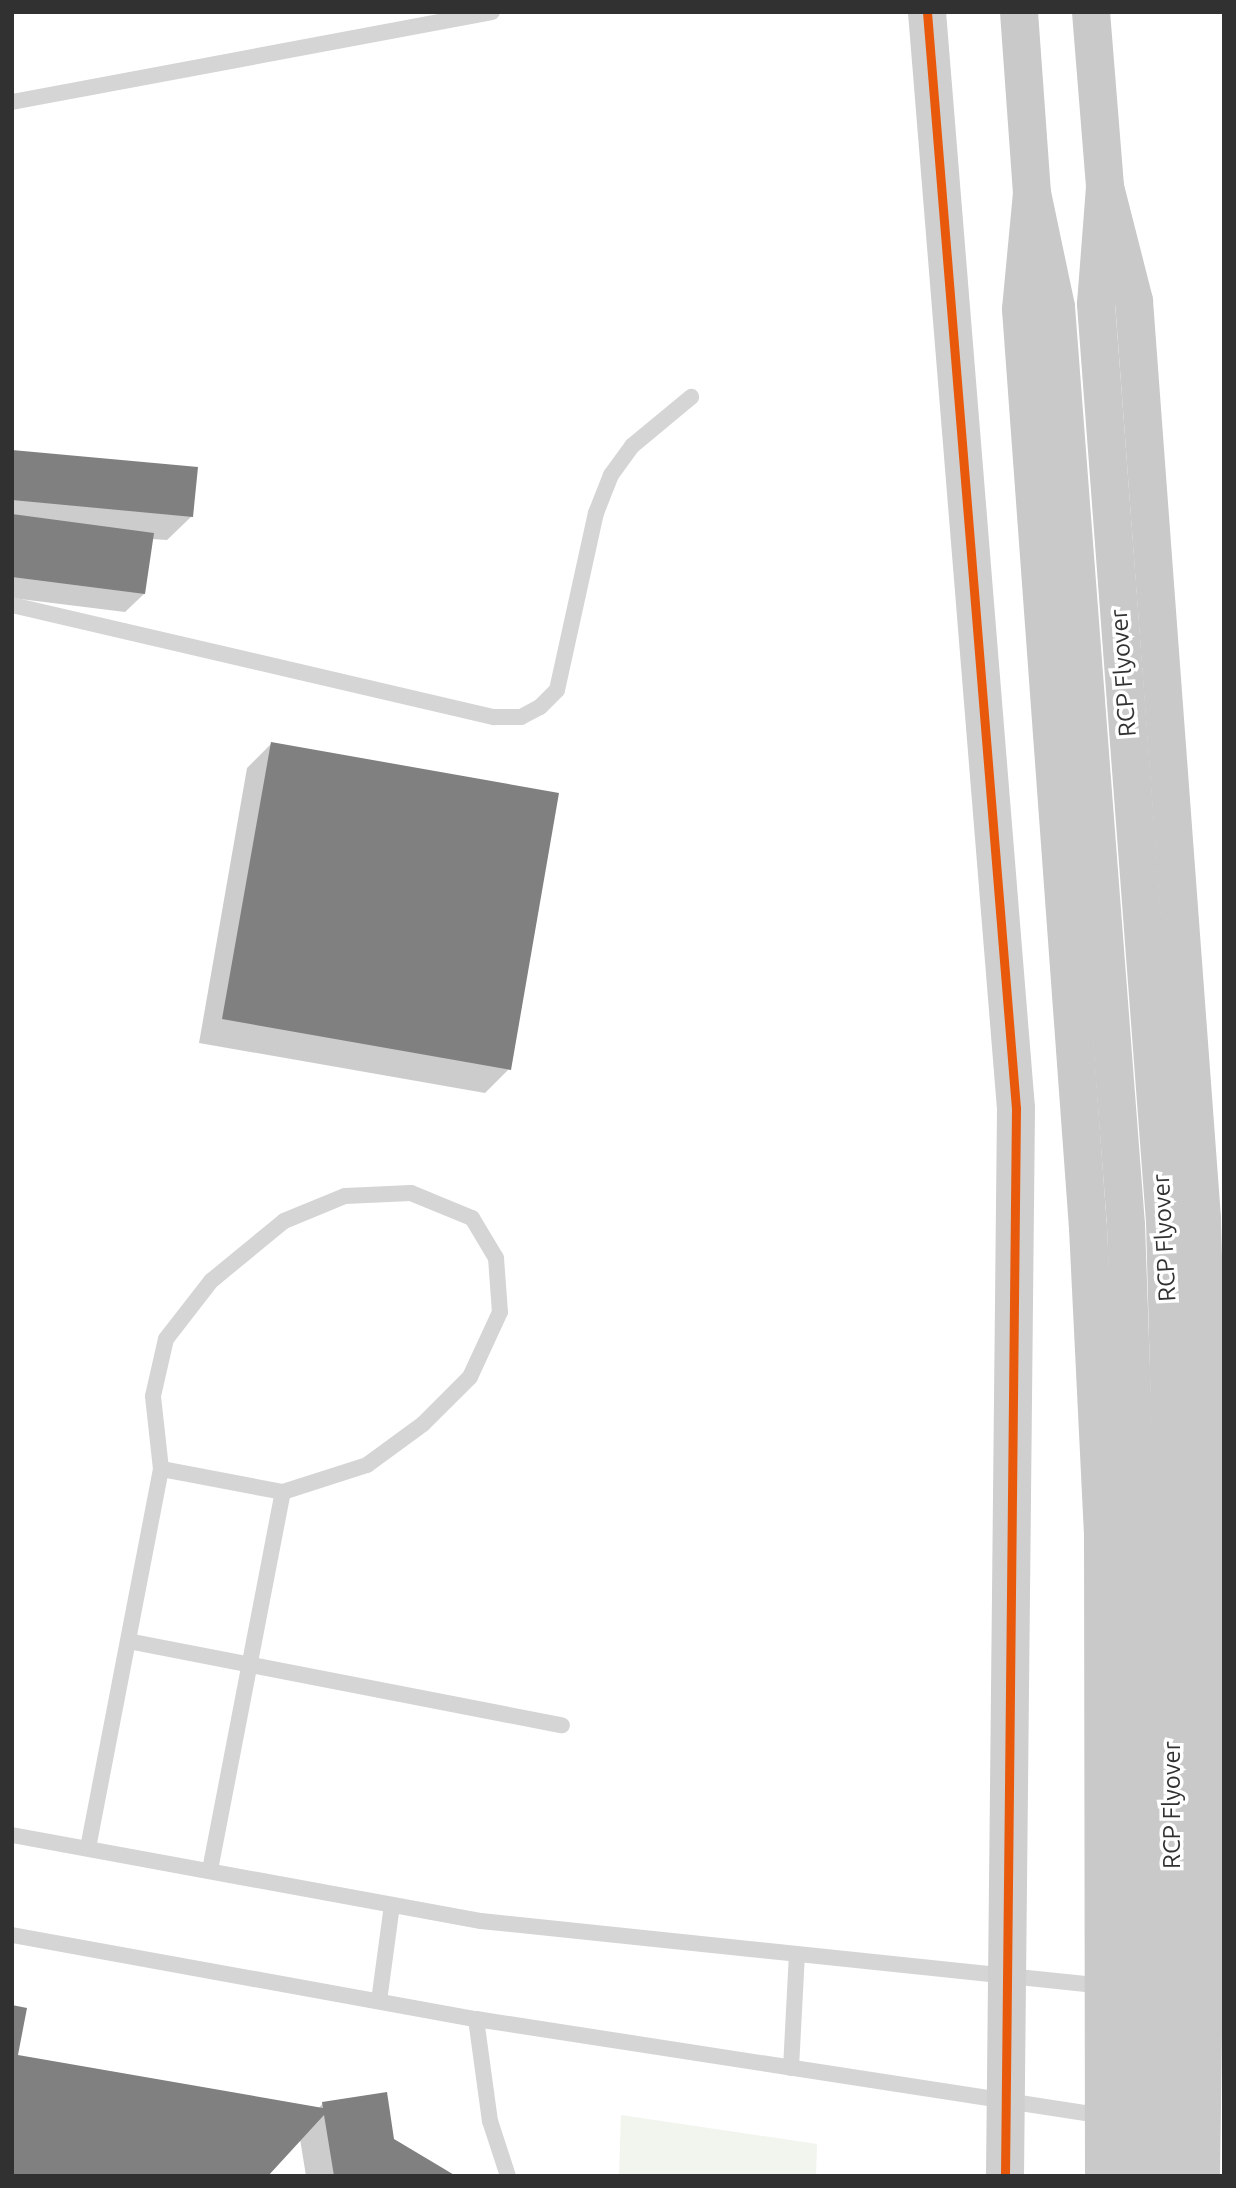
<!DOCTYPE html>
<style>
body{margin:0}
#map{position:relative;width:1236px;height:2188px;overflow:hidden;background:#fff;font-family:Ubuntu,sans-serif}
div>[style]{position:absolute}
[style*='--x']{left:calc(var(--x)*1px);top:calc(var(--y)*1px);width:calc(var(--w)*1px);rotate:calc(var(--a)*1deg)}
.green>*{inset:0;background:#f1f5ee}
.shadow>*{inset:0;background:#0003}
.building>*{inset:0;background:#808080}
.lane>*{height:16px;margin:-8px;padding:0 8px;transform-origin:8px;border-radius:8px;background:#d5d5d5}
.secondary>*{height:38px;margin:-19px;padding:0 19px;transform-origin:19px;border-radius:19px;background:#cfcfcf}
.primary>*{height:38px;margin:-19px;padding:0 19px;transform-origin:19px;border-radius:19px;background:#c9c9c9}
.primary-bridge>*{height:38px;margin:-19px;padding:0 19px;transform-origin:19px;border-radius:19px;background:#c9c9c9}
.cycleway>*{height:9px;margin:-4.5px;padding:0 4.5px;transform-origin:4.5px;border-radius:4.5px;background:#e8590c}
span{translate:-50% -50%;white-space:nowrap;text-align:center;line-height:1.15;-webkit-text-stroke:7px #fff;paint-order:stroke}
.street-label{font-size:24px;color:#313131}
.frame{position:absolute;inset:0;border:14px solid #313131;pointer-events:none}
</style>
<div id="map">
<div class="green">
<i style="clip-path:polygon(621px 2115px,817px 2144px,816px 2176px,619px 2176px)"></i>
</div>
<div class="shadow">
<i style="clip-path:polygon(12px 451px,192px 516px,167px 540px,151px 539px,144px 594px,125px 612px,12px 598px)"></i>
<i style="clip-path:polygon(271px 744px,509px 1069px,485px 1093px,199px 1043px,247px 768px)"></i>
<i style="clip-path:polygon(16px 2056px,318px 2109px,323px 2103px,453px 2176px,306px 2176px,300px 2139px)"></i>
</div>
<div class="building">
<i style="clip-path:polygon(12px 450px,198px 467px,193px 517px,12px 500px)"></i>
<i style="clip-path:polygon(12px 514px,154px 533px,145px 594px,12px 577px)"></i>
<i style="clip-path:polygon(271px 742px,559px 793px,511px 1070px,222px 1019px)"></i>
<i style="clip-path:polygon(12px 2005px,27px 2008px,18px 2055px,323px 2108px,322px 2102px,387px 2092px,394px 2139px,456px 2176px,334px 2176px,324px 2115px,268px 2176px,12px 2176px)"></i>
</div>
<div class="lane">
<i style="--x:12;--y:102;--w:488;--a:-10.6"></i>
<i style="--x:12;--y:605;--w:495;--a:13.1"></i>
<i style="--x:494;--y:717;--w:27;--a:0"></i>
<i style="--x:521;--y:717;--w:21;--a:-28"></i>
<i style="--x:540;--y:707;--w:24;--a:-45"></i>
<i style="--x:557;--y:690;--w:181;--a:-77.6"></i>
<i style="--x:596;--y:513;--w:41;--a:-68.5"></i>
<i style="--x:611;--y:475;--w:36;--a:-54"></i>
<i style="--x:632;--y:446;--w:77;--a:-39.7"></i>
<i style="--x:128;--y:1641;--w:442;--a:11"></i>
<i style="--x:12;--y:1835;--w:477;--a:10.4"></i>
<i style="--x:481;--y:1921;--w:627;--a:5.95"></i>
<i style="--x:88;--y:1848;--w:386;--a:-79.1"></i>
<i style="--x:161;--y:1469;--w:73;--a:-96.3"></i>
<i style="--x:153;--y:1396;--w:58;--a:-77.2"></i>
<i style="--x:166;--y:1339;--w:73;--a:-52.2"></i>
<i style="--x:211;--y:1281;--w:94;--a:-39.4"></i>
<i style="--x:284;--y:1221;--w:66;--a:-22.3"></i>
<i style="--x:345;--y:1196;--w:66;--a:-2.6"></i>
<i style="--x:411;--y:1193;--w:66;--a:22.3"></i>
<i style="--x:472;--y:1218;--w:47;--a:59"></i>
<i style="--x:496;--y:1258;--w:54;--a:85.8"></i>
<i style="--x:500;--y:1312;--w:72;--a:114.8"></i>
<i style="--x:470;--y:1377;--w:66;--a:135"></i>
<i style="--x:423;--y:1424;--w:69;--a:143.8"></i>
<i style="--x:367;--y:1465;--w:88;--a:162.2"></i>
<i style="--x:283;--y:1492;--w:124;--a:-169.3"></i>
<i style="--x:210;--y:1870;--w:385;--a:-79.1"></i>
<i style="--x:12;--y:1935;--w:472;--a:10.3"></i>
<i style="--x:476;--y:2019;--w:635;--a:8.78"></i>
<i style="--x:379;--y:2001;--w:97;--a:-82.3"></i>
<i style="--x:476;--y:2019;--w:103;--a:82.2"></i>
<i style="--x:490;--y:2121;--w:58;--a:71.9"></i>
<i style="--x:791;--y:2068;--w:114;--a:-87"></i>
</div>
<div class="secondary">
<i style="--x:927;--y:12;--w:1100;--a:85.36"></i>
<i style="--x:1016;--y:1108;--w:1068;--a:90.59"></i>
</div>
<div class="primary">
<i style="--x:1019;--y:12;--w:181;--a:85.9"></i>
<i style="--x:1032;--y:193;--w:116;--a:78.1"></i>
<i style="--x:1091;--y:12;--w:176;--a:85.4"></i>
<i style="--x:1105;--y:187;--w:117;--a:94.4"></i>
<i style="--x:1105;--y:187;--w:118;--a:75.7"></i>
<i style="--x:1134;--y:301;--w:921;--a:85.76"></i>
<i style="--x:1202;--y:1219;--w:313;--a:88.5"></i>
<i style="--x:1210;--y:1532;--w:644;--a:90.8"></i>
<i style="--x:1032;--y:193;--w:117;--a:95.4"></i>
<i style="--x:1021;--y:309;--w:921;--a:85.83"></i>
<i style="--x:1088;--y:1228;--w:307;--a:87.2"></i>
<i style="--x:1103;--y:1535;--w:641;--a:89.91"></i>
</div>
<div class="primary-bridge">
<i style="--x:1096;--y:304;--w:921;--a:85.7"></i>
<i style="--x:1165;--y:1222;--w:312;--a:88.5"></i>
<i style="--x:1173;--y:1534;--w:642;--a:90.36"></i>
<i style="--x:1056;--y:307;--w:921;--a:85.64"></i>
<i style="--x:1126;--y:1225;--w:309;--a:88"></i>
<i style="--x:1137;--y:1534;--w:642;--a:90.18"></i>
</div>
<div class="cycleway">
<i style="--x:927;--y:12;--w:1100;--a:85.36"></i>
<i style="--x:1016;--y:1108;--w:1068;--a:90.59"></i>
</div>
<div class="street-label">
<span style="left:1123px;top:673px;rotate:-94deg">RCP Flyover</span>
<span style="left:1164px;top:1238px;rotate:-93deg">RCP Flyover</span>
<span style="left:1172px;top:1805px;rotate:-90deg">RCP Flyover</span>
</div>
<div class="frame"></div>
</div>
